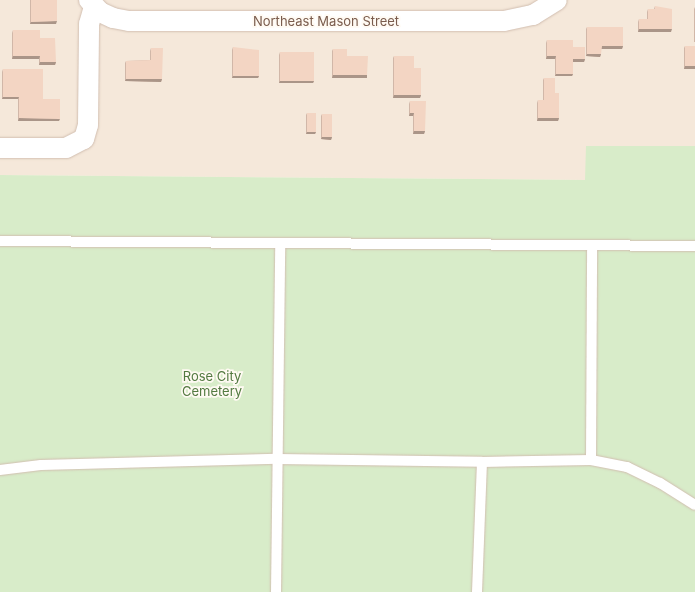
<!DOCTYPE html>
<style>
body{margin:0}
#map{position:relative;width:695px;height:592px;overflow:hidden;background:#fdf6ec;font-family:Inter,sans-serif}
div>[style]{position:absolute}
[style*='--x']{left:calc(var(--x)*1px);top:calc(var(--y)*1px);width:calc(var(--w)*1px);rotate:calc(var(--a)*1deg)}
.residential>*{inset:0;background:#f5e8da}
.green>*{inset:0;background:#d8ecc9}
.roads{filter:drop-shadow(0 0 1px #d1beb0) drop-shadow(0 0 1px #d1beb0)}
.lane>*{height:10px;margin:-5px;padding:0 5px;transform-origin:5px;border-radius:5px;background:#fff}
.street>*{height:20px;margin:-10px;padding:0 10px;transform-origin:10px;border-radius:10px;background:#fff}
.wall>*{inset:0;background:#d1b7a8}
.shaded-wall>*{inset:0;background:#aa9588}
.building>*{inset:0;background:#f3d5c3}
span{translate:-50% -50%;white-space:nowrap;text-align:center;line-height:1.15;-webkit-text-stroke:3.5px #fffaf3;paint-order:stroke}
.street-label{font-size:13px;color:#7a5c4d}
.park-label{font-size:13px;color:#537a41}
</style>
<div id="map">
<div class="residential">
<i style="clip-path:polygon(0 0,695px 0,695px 146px,586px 146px,586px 180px,0 175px)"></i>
</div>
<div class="green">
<i style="clip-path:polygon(586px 146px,695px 146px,695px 592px,0 592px,0 175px,585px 180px)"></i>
</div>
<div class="roads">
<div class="lane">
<i style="--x:0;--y:241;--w:695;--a:0.41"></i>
<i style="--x:591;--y:460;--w:215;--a:-89.7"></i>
<i style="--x:0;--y:470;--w:41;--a:-7"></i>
<i style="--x:41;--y:465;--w:236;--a:-1.5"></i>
<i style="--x:277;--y:459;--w:205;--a:0.8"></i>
<i style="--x:482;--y:462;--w:109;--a:-1.1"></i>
<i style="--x:591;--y:460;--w:37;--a:11"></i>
<i style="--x:627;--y:467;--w:37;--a:26"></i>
<i style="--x:660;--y:483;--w:41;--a:32.2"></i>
<i style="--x:276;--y:592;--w:348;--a:-89.3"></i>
<i style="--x:477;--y:592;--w:130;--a:-87.8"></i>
</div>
<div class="street">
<i style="--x:89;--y:0;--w:16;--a:47"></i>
<i style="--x:100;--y:12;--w:14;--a:25"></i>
<i style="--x:113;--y:18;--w:16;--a:11"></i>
<i style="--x:129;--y:21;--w:375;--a:0"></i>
<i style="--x:504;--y:21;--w:30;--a:-12"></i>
<i style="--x:533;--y:15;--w:28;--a:-32"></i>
<i style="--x:0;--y:148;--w:66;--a:0"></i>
<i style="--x:66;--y:148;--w:20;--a:-27"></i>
<i style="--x:84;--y:139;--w:15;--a:-74"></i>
<i style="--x:88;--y:125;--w:101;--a:-89.4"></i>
<i style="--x:89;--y:24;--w:18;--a:-74"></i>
</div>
</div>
<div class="wall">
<i style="clip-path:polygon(30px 0,52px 0,56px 24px,30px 24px)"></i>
<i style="clip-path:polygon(655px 6px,671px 32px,638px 32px,638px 22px,639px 19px,647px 19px,647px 12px,648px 9px,654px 9px)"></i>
<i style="clip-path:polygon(695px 7px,695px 42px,694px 42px,694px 9px)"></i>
<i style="clip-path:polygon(587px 27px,623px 46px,622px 49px,601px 49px,601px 54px,600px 57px,586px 56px,586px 29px)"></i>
<i style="clip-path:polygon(13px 30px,40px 38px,56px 62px,55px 65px,39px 65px,39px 59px,12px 59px,12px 33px)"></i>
<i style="clip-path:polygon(547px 40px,573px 47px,585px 59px,584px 62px,573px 62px,573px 74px,572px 76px,555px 76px,555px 59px,546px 59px,546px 43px)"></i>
<i style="clip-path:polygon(685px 46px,695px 69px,684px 69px,684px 48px)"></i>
<i style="clip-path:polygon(233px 47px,259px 76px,258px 78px,232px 78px,232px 50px)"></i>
<i style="clip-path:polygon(151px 48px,162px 79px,161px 82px,125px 81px,125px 63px,126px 61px,150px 60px,150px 51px)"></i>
<i style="clip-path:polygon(333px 49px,347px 56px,367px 75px,367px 78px,332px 78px,332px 51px)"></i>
<i style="clip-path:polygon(280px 52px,314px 81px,313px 83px,279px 83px,279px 55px)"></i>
<i style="clip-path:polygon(394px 56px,414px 68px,421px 95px,420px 98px,393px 98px,393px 58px)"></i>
<i style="clip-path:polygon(3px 69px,43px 99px,59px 121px,18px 121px,18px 99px,2px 99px,2px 72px)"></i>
<i style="clip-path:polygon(544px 78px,555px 93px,559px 118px,558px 121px,537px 121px,537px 103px,538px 100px,543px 100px,543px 80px)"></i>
<i style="clip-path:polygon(410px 101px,425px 131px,424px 134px,413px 134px,413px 116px,409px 116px,409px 104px)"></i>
<i style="clip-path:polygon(307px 113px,316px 132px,315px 134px,306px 134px,306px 115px)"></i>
<i style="clip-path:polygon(322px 114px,332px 137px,331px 140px,321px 139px,321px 116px)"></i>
</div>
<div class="shaded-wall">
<i style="clip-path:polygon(57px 21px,56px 24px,30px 24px,31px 22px)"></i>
<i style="clip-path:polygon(639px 29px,672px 29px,671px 32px,638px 32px)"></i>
<i style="clip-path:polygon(602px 46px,623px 46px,622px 49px,601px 49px)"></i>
<i style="clip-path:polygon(587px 54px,601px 54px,600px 57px,586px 56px)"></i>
<i style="clip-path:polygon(13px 56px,40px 56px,39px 59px,12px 59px)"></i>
<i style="clip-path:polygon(547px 56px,556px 56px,555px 59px,546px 59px)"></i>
<i style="clip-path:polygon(573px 59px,585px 59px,584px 62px,572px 62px)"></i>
<i style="clip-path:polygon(40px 62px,56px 62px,55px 65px,39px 65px)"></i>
<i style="clip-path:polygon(685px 66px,695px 66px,695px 69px,684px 69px)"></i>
<i style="clip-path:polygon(556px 74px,573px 74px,572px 76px,555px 76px)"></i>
<i style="clip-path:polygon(333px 75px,367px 75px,367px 78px,332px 78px)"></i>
<i style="clip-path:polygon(233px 76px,259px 76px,258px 78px,232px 78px)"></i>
<i style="clip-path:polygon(126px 79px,162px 79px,161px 82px,125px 81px)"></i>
<i style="clip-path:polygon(280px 81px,314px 81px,313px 83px,279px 83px)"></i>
<i style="clip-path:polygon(394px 95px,421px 95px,420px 98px,393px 98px)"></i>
<i style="clip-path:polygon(3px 97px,19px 97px,18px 99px,2px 99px)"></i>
<i style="clip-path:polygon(410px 113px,414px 113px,413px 116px,409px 116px)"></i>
<i style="clip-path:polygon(19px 118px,60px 119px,59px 121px,18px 121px)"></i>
<i style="clip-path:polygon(538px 118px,559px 118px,558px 121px,537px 121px)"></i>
<i style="clip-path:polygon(414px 131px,425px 131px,424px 134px,413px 134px)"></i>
<i style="clip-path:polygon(307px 132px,316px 132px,315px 134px,306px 134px)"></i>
<i style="clip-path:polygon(322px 137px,332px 137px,331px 140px,321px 139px)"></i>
</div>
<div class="building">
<i style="clip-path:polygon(31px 0,57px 0,57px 21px,31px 22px)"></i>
<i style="clip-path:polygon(655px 6px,672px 9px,672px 29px,639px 29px,639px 19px,648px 19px,648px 9px,655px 9px)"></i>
<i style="clip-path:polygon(587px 27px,623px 27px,623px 46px,602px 46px,601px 54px,587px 54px)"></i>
<i style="clip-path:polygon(13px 30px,40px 30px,40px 38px,55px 38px,56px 62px,40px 62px,40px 56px,13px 56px)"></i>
<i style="clip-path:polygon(547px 40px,573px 40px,573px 47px,585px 47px,585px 59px,573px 59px,573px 74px,556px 74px,556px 56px,547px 56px)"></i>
<i style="clip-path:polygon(685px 46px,695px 46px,695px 66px,685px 66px)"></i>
<i style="clip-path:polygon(233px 47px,259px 50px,259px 76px,233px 76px)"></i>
<i style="clip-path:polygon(151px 48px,163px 48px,162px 79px,126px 79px,126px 61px,151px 60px)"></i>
<i style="clip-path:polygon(333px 49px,347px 49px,347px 56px,368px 56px,367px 75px,333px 75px)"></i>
<i style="clip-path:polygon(280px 52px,314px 52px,314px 81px,280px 81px)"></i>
<i style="clip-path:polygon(394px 56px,414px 56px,414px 68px,421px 68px,421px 95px,394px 95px)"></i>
<i style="clip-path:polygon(3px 69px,43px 69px,43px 99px,60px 99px,60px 119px,19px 118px,19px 97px,3px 97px)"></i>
<i style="clip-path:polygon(544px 78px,555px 78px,555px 93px,559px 93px,559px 118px,538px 118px,538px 100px,544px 100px)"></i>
<i style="clip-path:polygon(410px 101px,426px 101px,425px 131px,414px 131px,414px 113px,410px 113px)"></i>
<i style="clip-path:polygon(307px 113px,316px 113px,316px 132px,307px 132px)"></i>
<i style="clip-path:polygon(322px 114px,332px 114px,332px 137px,322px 137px)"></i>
</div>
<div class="street-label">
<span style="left:326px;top:21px">Northeast Mason Street</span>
</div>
<div class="park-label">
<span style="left:212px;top:384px">Rose City<br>Cemetery</span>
</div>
</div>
